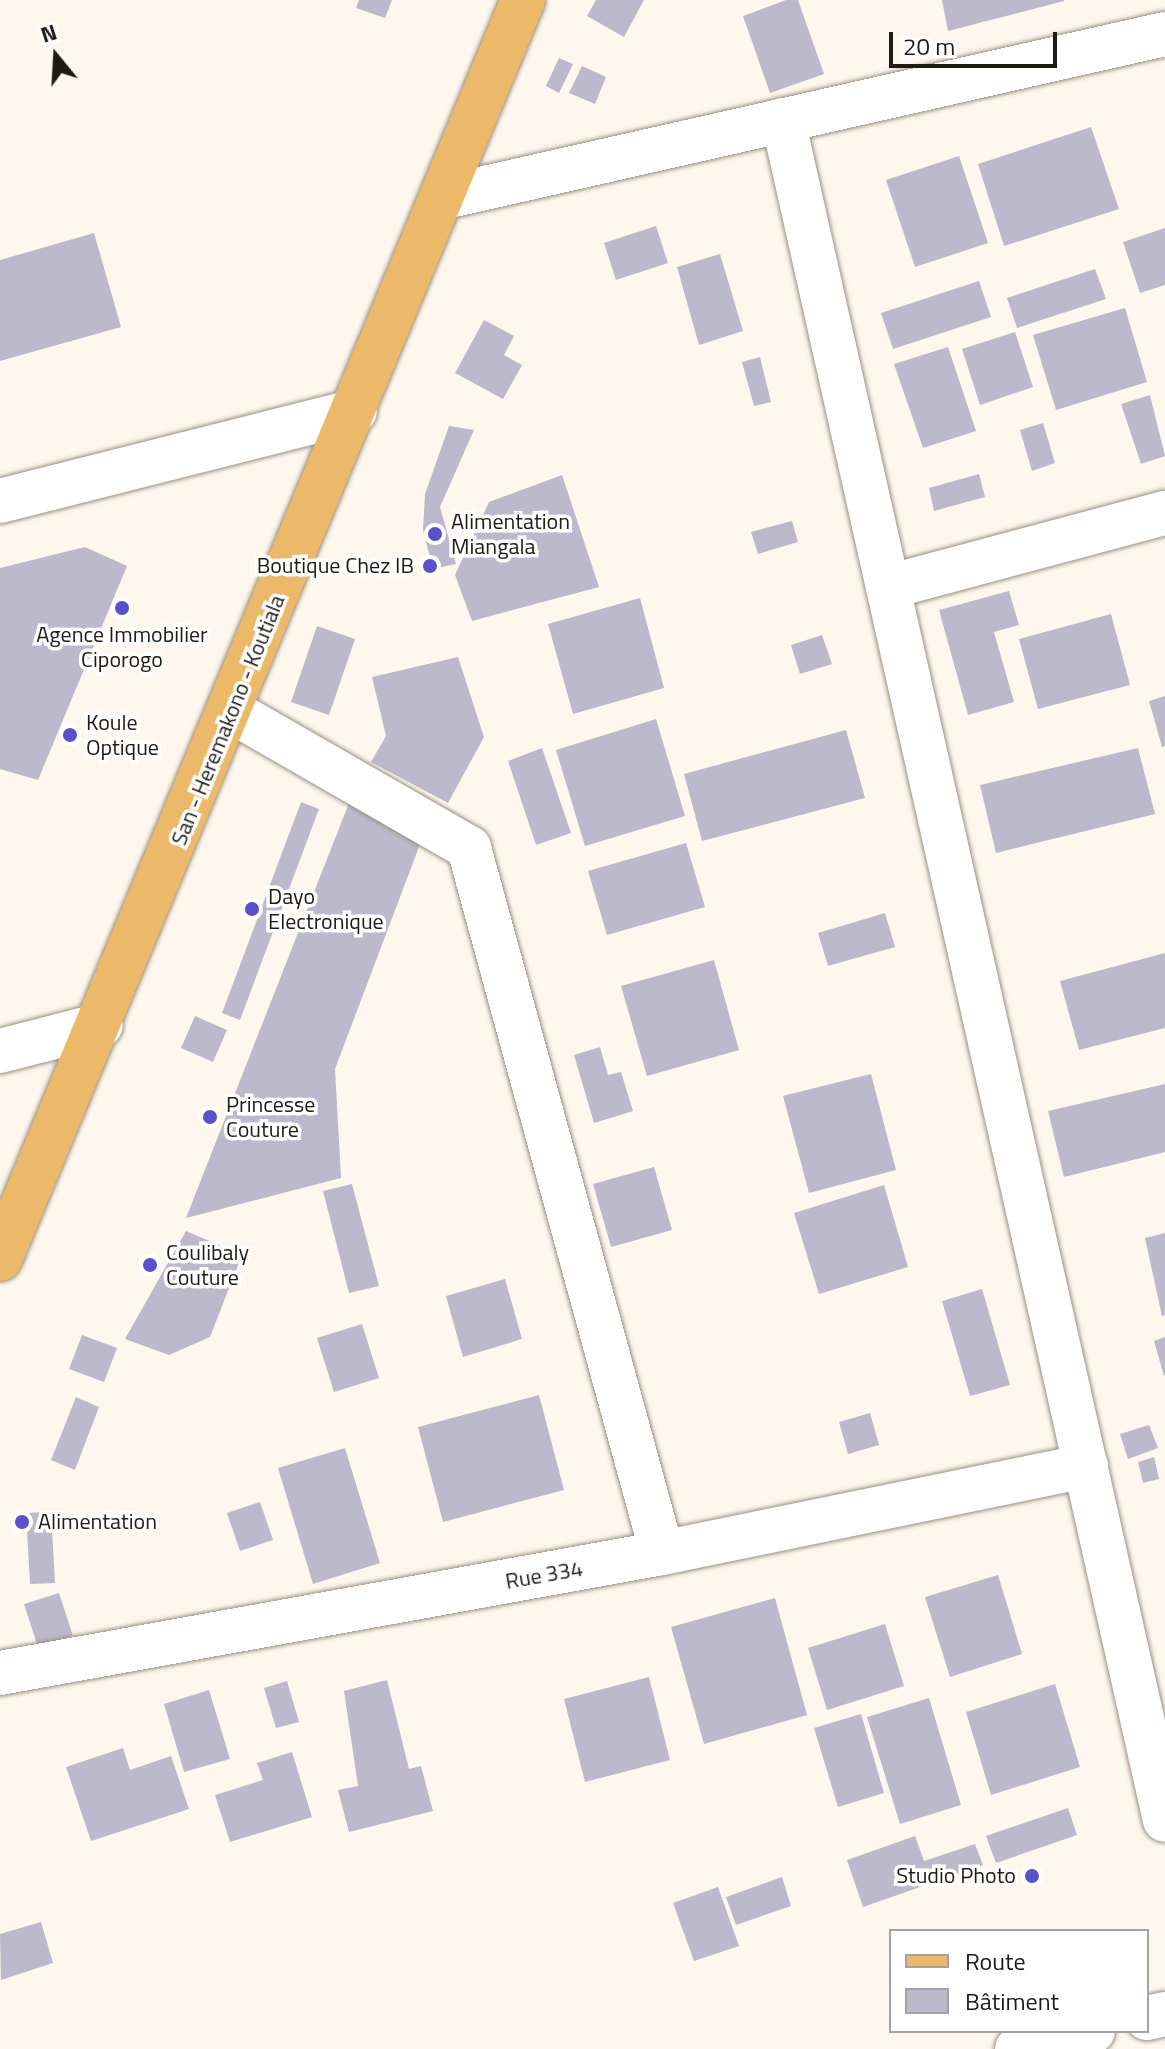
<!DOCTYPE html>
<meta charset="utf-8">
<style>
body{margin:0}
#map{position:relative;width:1165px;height:2049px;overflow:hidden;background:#fef7ed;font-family:"Titillium Web",sans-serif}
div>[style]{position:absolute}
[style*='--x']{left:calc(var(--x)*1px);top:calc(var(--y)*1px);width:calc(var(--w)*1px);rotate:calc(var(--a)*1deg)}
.building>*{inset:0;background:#bbb9cb}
.roads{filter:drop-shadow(0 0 2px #9b9082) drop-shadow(0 0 2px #9b9082)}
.street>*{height:44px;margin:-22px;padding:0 22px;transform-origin:22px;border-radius:22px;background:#fff}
.primary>*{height:44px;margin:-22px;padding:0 22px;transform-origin:22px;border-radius:22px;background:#ebb969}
.dots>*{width:22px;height:22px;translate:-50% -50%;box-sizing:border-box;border:4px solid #fff;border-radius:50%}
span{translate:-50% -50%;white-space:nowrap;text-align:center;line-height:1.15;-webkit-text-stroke:7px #fff;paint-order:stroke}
.poi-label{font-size:22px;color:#1e1a14}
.left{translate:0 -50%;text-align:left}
.right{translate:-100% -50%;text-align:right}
.street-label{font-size:22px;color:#1e1a14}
.legend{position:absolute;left:889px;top:1929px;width:260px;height:104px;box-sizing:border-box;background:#fff;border:2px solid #a5a3a1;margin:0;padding:10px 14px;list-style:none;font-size:24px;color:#1e1a14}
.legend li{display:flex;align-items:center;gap:16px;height:40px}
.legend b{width:40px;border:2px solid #a5a3a1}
.north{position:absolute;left:16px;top:16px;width:80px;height:80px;-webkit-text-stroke:6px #fff;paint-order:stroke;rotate:342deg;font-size:22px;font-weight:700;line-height:32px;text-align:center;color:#1e1a14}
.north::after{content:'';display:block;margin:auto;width:28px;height:36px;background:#1e1a14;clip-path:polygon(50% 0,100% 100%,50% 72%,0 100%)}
.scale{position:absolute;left:889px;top:32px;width:168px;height:36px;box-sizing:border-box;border:4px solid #1e1a14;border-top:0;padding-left:10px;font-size:24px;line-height:28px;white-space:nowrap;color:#1e1a14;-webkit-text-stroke:6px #fff;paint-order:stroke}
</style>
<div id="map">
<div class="building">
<i style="clip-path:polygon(359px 0,392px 0,385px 18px,356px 8px)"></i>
<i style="clip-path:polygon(596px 0,644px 0,624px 37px,587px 16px)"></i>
<i style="clip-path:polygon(786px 0,798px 0,824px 74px,770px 93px,743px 16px)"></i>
<i style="clip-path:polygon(942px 0,1064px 0,1064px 1px,948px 31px)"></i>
<i style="clip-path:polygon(559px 58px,573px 64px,559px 93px,546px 86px)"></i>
<i style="clip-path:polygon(582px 66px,606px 77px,595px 104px,569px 93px)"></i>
<i style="clip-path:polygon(1091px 127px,1119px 209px,1004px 246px,978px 164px)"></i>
<i style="clip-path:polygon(959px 156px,988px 243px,915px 267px,886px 180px)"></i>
<i style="clip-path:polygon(656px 226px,668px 263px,616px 280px,604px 243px)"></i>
<i style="clip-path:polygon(1165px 228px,1165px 285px,1140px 293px,1123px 242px)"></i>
<i style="clip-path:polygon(94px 233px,121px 327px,0 361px,0 260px)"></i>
<i style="clip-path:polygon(720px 254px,743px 331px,699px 345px,677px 267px)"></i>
<i style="clip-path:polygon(1095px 269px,1106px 299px,1017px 328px,1007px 298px)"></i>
<i style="clip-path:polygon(979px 281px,991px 317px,893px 349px,881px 313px)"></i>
<i style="clip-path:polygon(1125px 308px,1147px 382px,1056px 410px,1033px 335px)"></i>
<i style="clip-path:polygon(484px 320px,514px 336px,504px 355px,522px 365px,503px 399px,455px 373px)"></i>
<i style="clip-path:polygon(1015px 332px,1033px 387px,980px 405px,962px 349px)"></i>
<i style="clip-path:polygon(948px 347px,976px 431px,923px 448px,894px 364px)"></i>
<i style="clip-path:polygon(760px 357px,771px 402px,754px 406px,742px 362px)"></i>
<i style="clip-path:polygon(1150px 395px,1165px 456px,1141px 464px,1121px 404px)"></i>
<i style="clip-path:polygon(1043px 423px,1055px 463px,1032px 471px,1020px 430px)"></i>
<i style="clip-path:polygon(449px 426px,474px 430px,440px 507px,456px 564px,433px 569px,423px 530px,425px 494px)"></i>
<i style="clip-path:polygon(979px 474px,985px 497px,934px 511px,929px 488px)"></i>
<i style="clip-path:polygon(562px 475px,599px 587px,472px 621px,455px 575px,489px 502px)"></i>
<i style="clip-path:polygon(792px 521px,798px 542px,758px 554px,751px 532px)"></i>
<i style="clip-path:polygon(85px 547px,127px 566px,38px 780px,0 769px,0 568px)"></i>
<i style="clip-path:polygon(1009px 591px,1019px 625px,994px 632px,1014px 702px,968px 715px,939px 610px)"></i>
<i style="clip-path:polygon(640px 598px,664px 688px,573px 714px,548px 624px)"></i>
<i style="clip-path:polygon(1111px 614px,1130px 685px,1038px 709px,1019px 639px)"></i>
<i style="clip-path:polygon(317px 626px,355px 639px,329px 715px,291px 702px)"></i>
<i style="clip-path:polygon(822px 635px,832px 664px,800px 674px,791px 645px)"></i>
<i style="clip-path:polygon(458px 657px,484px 737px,448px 803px,371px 762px,386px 736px,372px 677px)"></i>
<i style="clip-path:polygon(1165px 696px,1165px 746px,1162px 747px,1149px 701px)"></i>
<i style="clip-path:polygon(656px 719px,685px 816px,585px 846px,556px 750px)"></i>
<i style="clip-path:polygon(846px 730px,865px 798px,702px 841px,684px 774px)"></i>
<i style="clip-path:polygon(542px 748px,571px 833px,536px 845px,508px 761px)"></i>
<i style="clip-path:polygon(1138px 748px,1155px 814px,996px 853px,980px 785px)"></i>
<i style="clip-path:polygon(301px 802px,319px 809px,240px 1020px,222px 1013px)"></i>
<i style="clip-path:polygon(349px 803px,422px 839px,335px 1069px,341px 1178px,186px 1218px)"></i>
<i style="clip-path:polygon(686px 843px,705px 907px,607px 935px,588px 871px)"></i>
<i style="clip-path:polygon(885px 913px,895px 947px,828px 966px,818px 933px)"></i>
<i style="clip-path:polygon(1165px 953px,1165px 1028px,1079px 1050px,1060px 981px)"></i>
<i style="clip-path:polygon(714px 960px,739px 1050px,647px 1076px,621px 986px)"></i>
<i style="clip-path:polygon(195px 1016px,227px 1030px,213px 1062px,181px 1048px)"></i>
<i style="clip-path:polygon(600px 1047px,608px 1075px,621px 1072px,633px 1111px,594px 1123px,574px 1055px)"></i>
<i style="clip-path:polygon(871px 1074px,896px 1170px,809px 1193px,783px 1096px)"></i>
<i style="clip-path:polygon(1165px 1084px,1165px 1152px,1064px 1177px,1048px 1111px)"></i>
<i style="clip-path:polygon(654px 1167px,672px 1230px,611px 1247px,593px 1184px)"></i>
<i style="clip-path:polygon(352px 1184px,379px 1286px,349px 1293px,323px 1191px)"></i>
<i style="clip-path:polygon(884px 1185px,908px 1267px,819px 1294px,794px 1213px)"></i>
<i style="clip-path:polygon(186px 1231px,242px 1255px,210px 1337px,169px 1355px,125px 1339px)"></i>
<i style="clip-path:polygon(1165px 1233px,1165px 1315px,1162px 1316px,1145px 1238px)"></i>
<i style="clip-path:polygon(505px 1279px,522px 1339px,463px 1357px,446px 1296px)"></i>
<i style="clip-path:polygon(982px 1289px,1010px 1385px,970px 1396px,942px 1301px)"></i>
<i style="clip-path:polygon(362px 1324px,379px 1378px,334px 1392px,317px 1338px)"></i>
<i style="clip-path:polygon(82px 1335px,117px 1348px,104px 1382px,69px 1369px)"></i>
<i style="clip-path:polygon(1165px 1337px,1165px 1375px,1164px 1376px,1154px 1341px)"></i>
<i style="clip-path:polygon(539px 1395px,564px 1490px,443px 1522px,418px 1427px)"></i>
<i style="clip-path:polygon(76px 1397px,99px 1407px,75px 1470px,51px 1460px)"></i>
<i style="clip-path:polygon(870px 1413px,879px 1445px,848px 1454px,839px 1422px)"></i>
<i style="clip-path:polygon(1149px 1425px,1158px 1448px,1128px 1459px,1120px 1434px)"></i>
<i style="clip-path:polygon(345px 1448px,380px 1563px,313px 1584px,278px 1468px)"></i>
<i style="clip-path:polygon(1154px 1457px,1159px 1479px,1143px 1483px,1138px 1462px)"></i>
<i style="clip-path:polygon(260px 1502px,273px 1540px,240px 1551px,227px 1513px)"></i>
<i style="clip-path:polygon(51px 1512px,55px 1583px,30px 1584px,26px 1513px)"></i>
<i style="clip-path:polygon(998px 1575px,1022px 1654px,950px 1677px,925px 1597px)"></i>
<i style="clip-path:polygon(59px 1593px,73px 1636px,38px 1647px,24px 1604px)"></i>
<i style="clip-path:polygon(775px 1598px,807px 1715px,704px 1744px,671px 1627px)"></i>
<i style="clip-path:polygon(885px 1624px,904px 1686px,827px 1710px,808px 1648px)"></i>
<i style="clip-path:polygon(649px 1677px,670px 1760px,585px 1782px,564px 1699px)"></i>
<i style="clip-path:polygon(387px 1680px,409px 1769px,421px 1766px,433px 1811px,349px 1832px,338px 1790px,358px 1786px,344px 1691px)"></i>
<i style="clip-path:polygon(287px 1681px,299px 1722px,276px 1728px,264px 1688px)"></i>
<i style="clip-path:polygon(1055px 1684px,1080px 1767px,991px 1795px,966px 1712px)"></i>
<i style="clip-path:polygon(209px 1690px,230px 1759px,184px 1772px,164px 1704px)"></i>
<i style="clip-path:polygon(929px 1698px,961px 1805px,900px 1824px,867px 1717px)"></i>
<i style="clip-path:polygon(861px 1714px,884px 1793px,838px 1807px,814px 1728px)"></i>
<i style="clip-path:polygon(123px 1748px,130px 1770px,171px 1756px,189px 1809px,91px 1841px,66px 1767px)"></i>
<i style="clip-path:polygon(292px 1752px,312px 1817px,230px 1842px,215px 1795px,263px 1780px,257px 1763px)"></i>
<i style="clip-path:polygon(1068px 1808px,1077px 1835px,996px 1863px,986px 1836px)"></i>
<i style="clip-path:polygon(915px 1836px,924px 1861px,975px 1844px,983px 1865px,863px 1907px,847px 1860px)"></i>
<i style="clip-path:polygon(782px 1877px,791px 1906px,736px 1925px,726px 1897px)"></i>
<i style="clip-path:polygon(718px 1887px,739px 1946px,694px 1961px,673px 1903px)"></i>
<i style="clip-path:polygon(41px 1922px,53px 1963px,1px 1980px,0 1934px)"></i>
</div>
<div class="roads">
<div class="street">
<i style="--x:783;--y:120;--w:1742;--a:77.34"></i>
<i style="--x:445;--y:197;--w:738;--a:-12.76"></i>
<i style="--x:0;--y:501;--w:366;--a:-14.2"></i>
<i style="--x:888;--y:587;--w:287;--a:-15"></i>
<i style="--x:231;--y:711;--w:275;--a:29.9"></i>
<i style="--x:469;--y:848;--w:731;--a:74.69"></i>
<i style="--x:0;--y:1051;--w:104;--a:-14.4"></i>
<i style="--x:0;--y:1673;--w:673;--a:-10.27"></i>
<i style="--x:662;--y:1553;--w:433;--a:-11.6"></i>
<i style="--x:1147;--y:2018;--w:18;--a:-13"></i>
<i style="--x:1017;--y:2049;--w:78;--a:-13.3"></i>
</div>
<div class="primary">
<i style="--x:0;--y:1259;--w:1363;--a:-67.44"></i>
</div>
</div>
<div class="dots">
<i style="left:435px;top:534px;background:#5851c9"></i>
<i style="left:430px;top:566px;background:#5851c9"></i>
<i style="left:122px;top:608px;background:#5851c9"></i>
<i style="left:70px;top:735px;background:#5851c9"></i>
<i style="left:252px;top:909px;background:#5851c9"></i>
<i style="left:210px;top:1117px;background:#5851c9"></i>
<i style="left:150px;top:1265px;background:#5851c9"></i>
<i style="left:22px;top:1522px;background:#5851c9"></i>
<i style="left:1032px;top:1876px;background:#5851c9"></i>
</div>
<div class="poi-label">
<span class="left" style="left:451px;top:534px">Alimentation<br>Miangala</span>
<span class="right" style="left:414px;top:566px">Boutique Chez IB</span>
<span style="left:122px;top:647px">Agence Immobilier<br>Ciporogo</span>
<span class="left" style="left:86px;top:735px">Koule<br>Optique</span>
<span class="left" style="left:268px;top:909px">Dayo<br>Electronique</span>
<span class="left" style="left:226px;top:1117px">Princesse<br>Couture</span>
<span class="left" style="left:166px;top:1265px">Coulibaly<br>Couture</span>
<span class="left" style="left:38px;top:1522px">Alimentation</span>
<span class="right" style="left:1016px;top:1876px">Studio Photo</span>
</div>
<div class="street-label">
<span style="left:228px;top:720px;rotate:-68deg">San - Heremakono - Koutiala</span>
<span style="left:544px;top:1575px;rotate:-10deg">Rue 334</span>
</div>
<ul class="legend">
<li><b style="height:10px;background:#ebb969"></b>Route</li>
<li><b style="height:22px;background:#bbb9cb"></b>Bâtiment</li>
</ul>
<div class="north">N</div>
<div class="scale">20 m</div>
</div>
